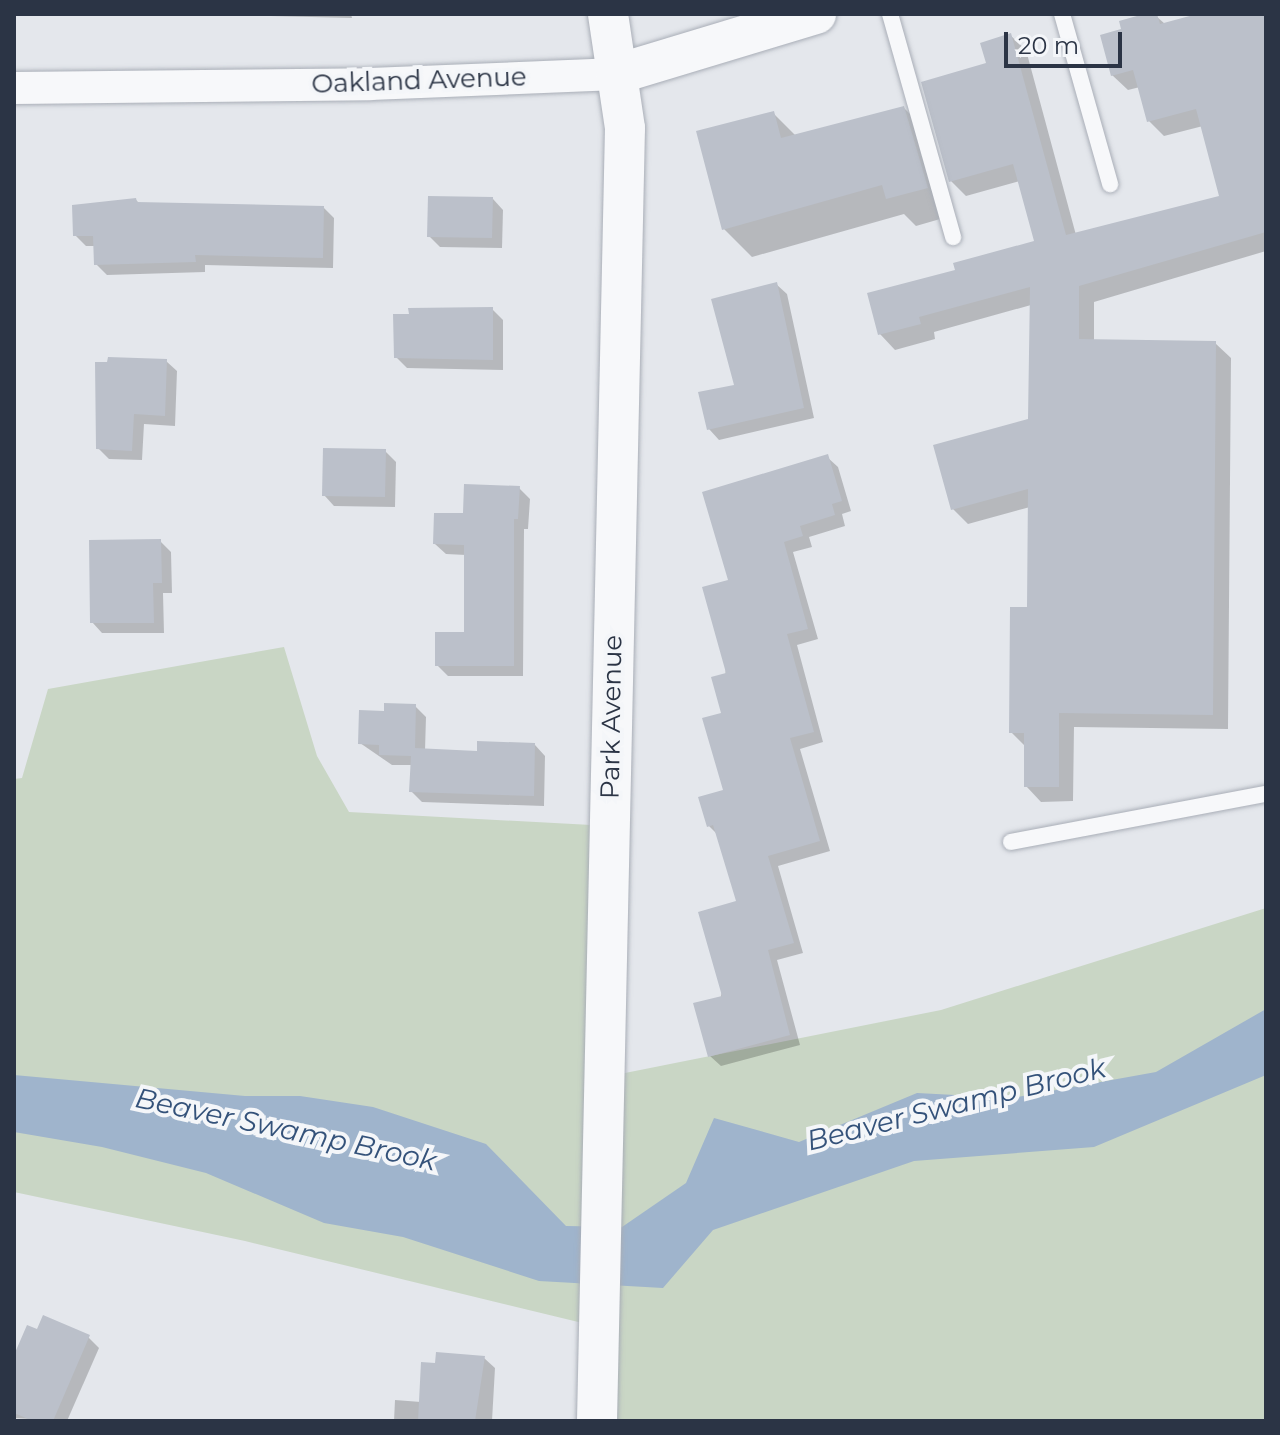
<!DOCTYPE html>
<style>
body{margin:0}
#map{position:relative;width:1280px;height:1435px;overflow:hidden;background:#e4e7ec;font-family:Montserrat,sans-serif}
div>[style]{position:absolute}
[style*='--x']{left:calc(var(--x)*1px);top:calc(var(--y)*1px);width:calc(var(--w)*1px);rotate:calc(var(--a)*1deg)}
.green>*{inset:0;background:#c9d6c5}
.water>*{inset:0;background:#9fb4cc}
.shadow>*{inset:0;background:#0003}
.building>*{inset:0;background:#bbc0ca}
.roads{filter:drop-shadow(0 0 2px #a9aeb7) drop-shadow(0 0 2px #a9aeb7)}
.service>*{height:16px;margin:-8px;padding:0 8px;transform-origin:8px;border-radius:8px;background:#f7f8fa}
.minor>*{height:32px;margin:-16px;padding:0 16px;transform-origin:16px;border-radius:16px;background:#f7f8fa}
.tertiary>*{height:40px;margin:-20px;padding:0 20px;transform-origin:20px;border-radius:20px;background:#f7f8fa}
span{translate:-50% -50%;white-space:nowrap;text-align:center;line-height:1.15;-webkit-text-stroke:8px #f4f6f9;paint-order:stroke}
.street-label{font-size:26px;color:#2b3445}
.water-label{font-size:28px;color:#34527a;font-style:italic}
.frame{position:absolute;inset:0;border:16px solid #2b3445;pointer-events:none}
.scale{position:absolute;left:1004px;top:32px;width:118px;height:36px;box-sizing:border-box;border:4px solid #2b3445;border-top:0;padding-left:10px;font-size:24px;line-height:28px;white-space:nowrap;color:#2b3445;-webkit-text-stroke:6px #f4f6f9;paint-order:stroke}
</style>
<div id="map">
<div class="green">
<i style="clip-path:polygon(284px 647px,317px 756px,349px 812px,610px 826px,605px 1077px,941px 1010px,1266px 908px,1266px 1421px,597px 1421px,599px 1327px,245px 1241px,14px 1192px,14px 779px,22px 778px,48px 689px)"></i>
</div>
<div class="water">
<i style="clip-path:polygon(1266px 1009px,1266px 1075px,1094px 1147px,914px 1161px,713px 1230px,663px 1288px,539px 1281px,403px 1237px,324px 1223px,206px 1173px,102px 1147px,14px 1132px,14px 1075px,245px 1096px,300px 1096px,373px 1107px,486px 1144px,566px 1226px,622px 1227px,686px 1183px,714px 1118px,799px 1142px,917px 1093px,1012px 1098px,1156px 1072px)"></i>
</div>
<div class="shadow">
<i style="clip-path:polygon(268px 14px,351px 14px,352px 18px,270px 16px)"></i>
<i style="clip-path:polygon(1205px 14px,1266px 14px,1266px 251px,1094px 302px,1094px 342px,1215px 343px,1231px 358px,1228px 729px,1074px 727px,1073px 801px,1041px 802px,1026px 786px,1026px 747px,1011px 732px,1029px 609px,1030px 507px,968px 524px,953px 509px,1030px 420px,1031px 305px,934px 332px,935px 339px,895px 350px,880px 334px,957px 272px,1036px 242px,1020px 181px,966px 196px,951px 181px,989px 64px,1010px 35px,1026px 50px,1076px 235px,1221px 198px,1203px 126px,1164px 136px,1149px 121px,1140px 87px,1128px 90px,1112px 75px,1156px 16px,1165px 24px)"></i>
<i style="clip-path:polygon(904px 108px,932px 136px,954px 215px,916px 226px,904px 214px,752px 257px,724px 229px,773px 113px,796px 136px)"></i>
<i style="clip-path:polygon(493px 199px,503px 210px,502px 248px,440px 247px,429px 236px)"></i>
<i style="clip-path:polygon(136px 200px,140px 204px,323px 207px,334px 218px,333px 268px,205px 265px,205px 272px,107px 275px,96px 264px,96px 246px,86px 246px,75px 235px)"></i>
<i style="clip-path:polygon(776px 284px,787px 294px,814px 418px,719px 440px,709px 429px,736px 386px)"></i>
<i style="clip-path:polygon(492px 309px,503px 320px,503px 370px,407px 368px,396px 357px)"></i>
<i style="clip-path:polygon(166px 361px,177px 371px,175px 426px,144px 424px,142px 460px,109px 459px,98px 448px)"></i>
<i style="clip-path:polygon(385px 451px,396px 462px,395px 507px,334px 506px,324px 495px)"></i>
<i style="clip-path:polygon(827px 457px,838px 467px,851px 511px,842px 514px,845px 526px,809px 537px,812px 547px,793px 552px,818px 639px,797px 645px,823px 742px,800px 749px,830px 851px,778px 866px,803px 953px,777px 960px,800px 1045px,721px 1066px,710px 1056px,738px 903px,718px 835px,708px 825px,725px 792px,723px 714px,731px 581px)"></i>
<i style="clip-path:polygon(519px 488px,530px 499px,528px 529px,524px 529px,523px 676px,448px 676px,437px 665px,466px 634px,466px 555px,446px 554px,435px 544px,465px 515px)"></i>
<i style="clip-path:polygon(160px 541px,171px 552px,172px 593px,163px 593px,164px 633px,102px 633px,92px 622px)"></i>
<i style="clip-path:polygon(415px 706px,426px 717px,425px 751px,479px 753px,535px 745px,545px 756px,544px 806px,422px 802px,411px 791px,413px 765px,392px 765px,360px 743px,386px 713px)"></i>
<i style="clip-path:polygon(38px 1332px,88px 1337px,99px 1348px,67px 1421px,14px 1418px,14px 1356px)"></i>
<i style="clip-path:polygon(484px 1358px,495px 1368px,492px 1421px,394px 1421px,395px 1400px,421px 1402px,437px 1365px)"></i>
</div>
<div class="building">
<i style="clip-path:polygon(1144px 14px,1157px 14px,1160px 24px,1197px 14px,1266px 14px,1266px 232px,1079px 286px,1079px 339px,1216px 341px,1213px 715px,1059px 713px,1059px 787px,1024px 787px,1024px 733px,1009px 733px,1010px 607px,1027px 607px,1028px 489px,951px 510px,933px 445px,1028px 419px,1030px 287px,919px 317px,921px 324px,878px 335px,867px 293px,955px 270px,953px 263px,1034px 241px,1013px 164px,949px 182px,921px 82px,986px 63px,980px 43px,1011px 33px,1066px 235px,1219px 196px,1196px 109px,1147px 122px,1133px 70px,1111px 76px,1100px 35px,1121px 29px,1119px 21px)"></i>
<i style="clip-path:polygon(904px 106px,928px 188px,886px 199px,882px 185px,722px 230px,696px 131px,774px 111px,781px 138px)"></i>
<i style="clip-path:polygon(428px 196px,493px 197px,492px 238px,427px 237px)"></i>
<i style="clip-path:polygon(136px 198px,137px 202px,324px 206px,323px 258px,195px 255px,196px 262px,94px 265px,93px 236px,73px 236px,72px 205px)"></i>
<i style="clip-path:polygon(777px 282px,804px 408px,707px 430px,698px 392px,734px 385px,711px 299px)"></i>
<i style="clip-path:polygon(493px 307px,493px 360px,394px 358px,393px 314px,409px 314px,408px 308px)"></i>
<i style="clip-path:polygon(108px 357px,167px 359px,165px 416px,134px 414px,132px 451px,96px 449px,95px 362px,107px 362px)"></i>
<i style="clip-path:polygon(323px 448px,386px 449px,385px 497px,322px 496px)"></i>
<i style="clip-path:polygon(828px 454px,842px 501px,832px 504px,835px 515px,800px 526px,803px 536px,784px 542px,808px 629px,787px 634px,814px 732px,790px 738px,820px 841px,768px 856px,794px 943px,768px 950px,790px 1035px,708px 1057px,693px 1003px,722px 996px,698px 912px,736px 901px,713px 825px,707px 827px,698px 797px,723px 790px,702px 718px,721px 713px,711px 677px,726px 673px,702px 587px,728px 580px,702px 492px)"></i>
<i style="clip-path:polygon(464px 484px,520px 486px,518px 519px,514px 519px,514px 666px,435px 666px,435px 632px,464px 632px,464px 545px,433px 544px,434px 513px,463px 513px)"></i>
<i style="clip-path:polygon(161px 539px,162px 583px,153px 583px,154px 623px,90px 623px,89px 540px)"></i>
<i style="clip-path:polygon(384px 703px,416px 704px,415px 748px,477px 751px,477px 741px,535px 743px,534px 796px,409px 792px,411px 756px,379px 755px,379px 745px,358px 744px,359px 710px,384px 711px)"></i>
<i style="clip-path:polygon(43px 1315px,90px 1335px,53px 1421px,33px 1421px,14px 1413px,14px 1355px,27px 1325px,37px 1329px)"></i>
<i style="clip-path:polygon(436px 1352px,485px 1356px,475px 1421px,418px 1421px,421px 1362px,435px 1363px)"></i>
</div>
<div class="roads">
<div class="service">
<i style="--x:890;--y:14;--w:232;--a:74.2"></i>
<i style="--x:1062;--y:14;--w:177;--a:74.2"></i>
<i style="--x:1011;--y:842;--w:259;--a:-10.7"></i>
</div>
<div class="minor">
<i style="--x:14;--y:88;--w:356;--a:-0.6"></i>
<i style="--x:370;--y:84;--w:247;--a:-2.3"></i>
</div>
<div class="tertiary">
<i style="--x:617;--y:74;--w:208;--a:-16.8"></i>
<i style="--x:597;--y:1421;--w:1293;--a:-88.76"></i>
<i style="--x:625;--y:128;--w:115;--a:-98.5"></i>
</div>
</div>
<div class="street-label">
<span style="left:419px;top:81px;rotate:-2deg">Oakland Avenue</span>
<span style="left:612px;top:717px;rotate:-89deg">Park Avenue</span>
</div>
<div class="water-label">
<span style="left:956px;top:1104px;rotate:-14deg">Beaver Swamp Brook</span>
<span style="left:286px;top:1129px;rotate:12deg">Beaver Swamp Brook</span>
</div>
<div class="frame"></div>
<div class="scale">20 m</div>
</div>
